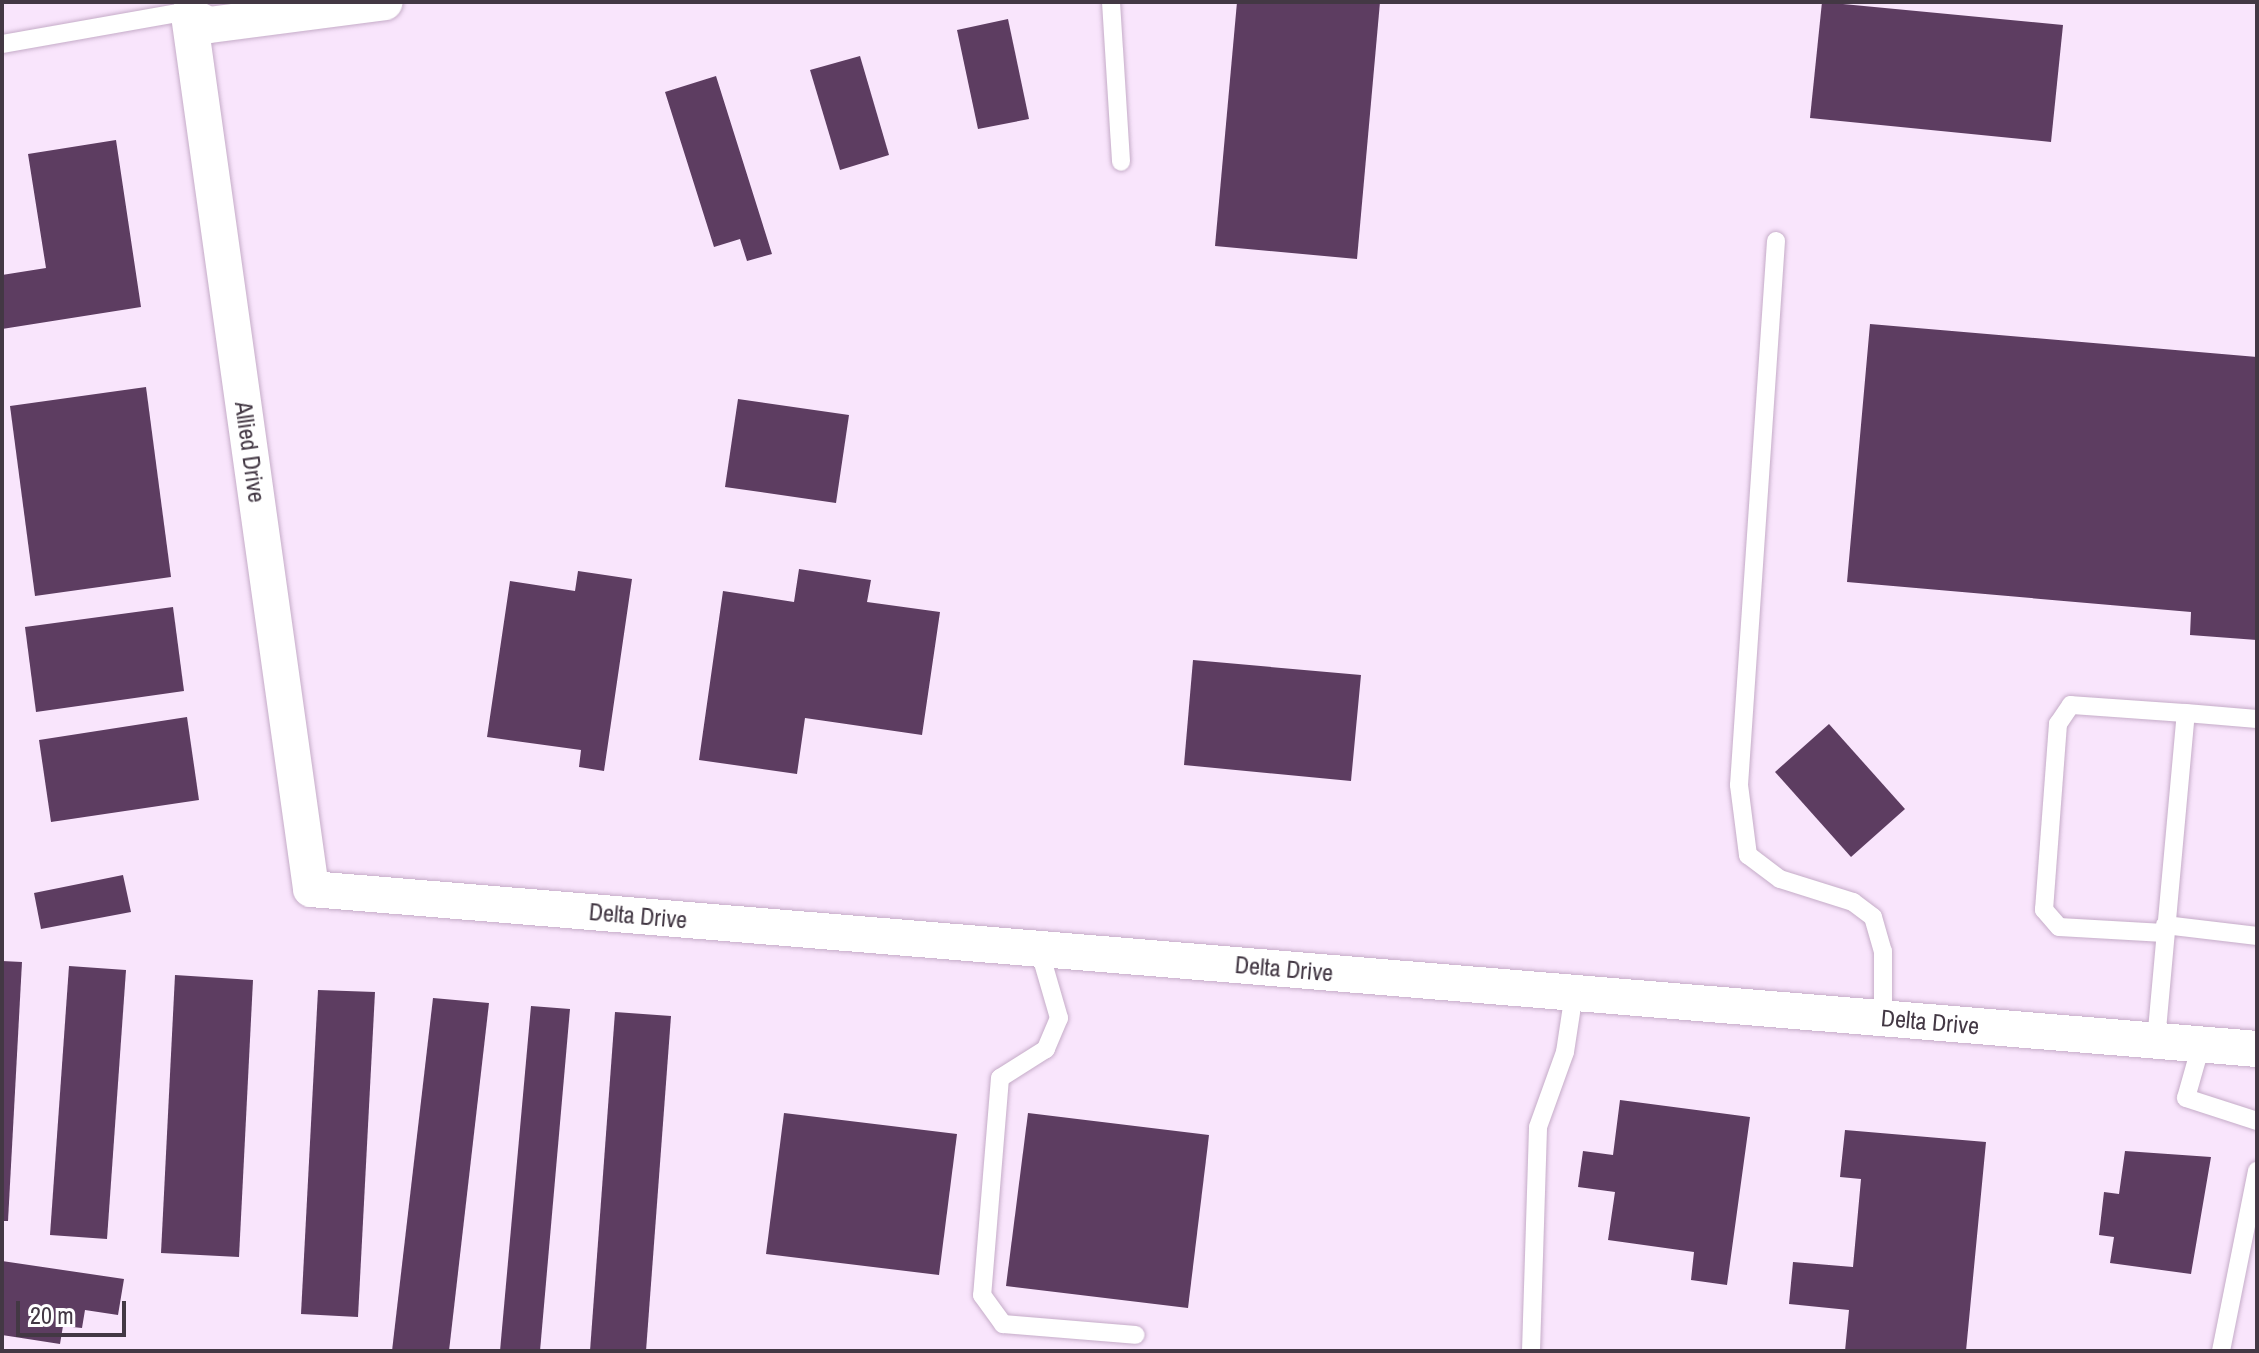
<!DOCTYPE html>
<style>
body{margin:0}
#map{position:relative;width:2259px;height:1353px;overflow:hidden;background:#f9e5fc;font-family:"Archivo Narrow",sans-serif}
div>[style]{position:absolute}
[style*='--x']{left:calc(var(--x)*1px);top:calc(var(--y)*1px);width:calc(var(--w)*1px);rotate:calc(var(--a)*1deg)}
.building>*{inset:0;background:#5d3d61}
.roads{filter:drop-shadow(0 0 2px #c5acc8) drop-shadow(0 0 2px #c5acc8)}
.service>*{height:18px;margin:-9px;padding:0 9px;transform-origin:9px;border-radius:9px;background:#fff}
.minor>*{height:36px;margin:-18px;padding:0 18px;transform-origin:18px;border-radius:18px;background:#fff}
span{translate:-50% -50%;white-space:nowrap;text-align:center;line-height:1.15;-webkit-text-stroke:8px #fff;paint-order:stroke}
.street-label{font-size:24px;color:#433844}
.frame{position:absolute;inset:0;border:4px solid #433844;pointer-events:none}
.scale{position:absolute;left:16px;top:1301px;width:110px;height:36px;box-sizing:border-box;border:4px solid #433844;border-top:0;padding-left:10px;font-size:24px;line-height:28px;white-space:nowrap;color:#433844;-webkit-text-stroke:6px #fff;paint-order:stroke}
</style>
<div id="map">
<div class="building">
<i style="clip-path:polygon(1237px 2px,1380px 2px,1357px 259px,1215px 246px)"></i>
<i style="clip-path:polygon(1822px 2px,2063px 25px,2051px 142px,1810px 118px)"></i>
<i style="clip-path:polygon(1008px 19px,1029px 119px,978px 129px,957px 30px)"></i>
<i style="clip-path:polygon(860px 56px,889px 155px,840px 170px,810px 70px)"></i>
<i style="clip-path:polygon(716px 76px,772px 254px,747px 261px,740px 239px,714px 247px,665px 92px)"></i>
<i style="clip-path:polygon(116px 140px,141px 307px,2px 329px,2px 275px,46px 268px,28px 154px)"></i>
<i style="clip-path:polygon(1870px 324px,2257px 357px,2257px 640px,2190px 635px,2191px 612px,1847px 582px)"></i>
<i style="clip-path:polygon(146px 387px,171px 577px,35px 596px,10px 406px)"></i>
<i style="clip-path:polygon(738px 399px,849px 415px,836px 503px,725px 487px)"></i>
<i style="clip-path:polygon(799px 569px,871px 580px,867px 602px,940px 612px,922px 735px,805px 718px,797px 774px,699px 760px,723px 591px,794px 602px)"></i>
<i style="clip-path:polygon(578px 571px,632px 579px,604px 771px,579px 767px,581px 750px,487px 737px,510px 581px,575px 591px)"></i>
<i style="clip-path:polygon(173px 607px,184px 691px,36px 712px,25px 627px)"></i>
<i style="clip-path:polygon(1193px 660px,1361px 675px,1351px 781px,1184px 765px)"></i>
<i style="clip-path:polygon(187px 717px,199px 800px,51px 822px,39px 740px)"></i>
<i style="clip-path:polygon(1829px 724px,1905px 809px,1851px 857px,1775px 772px)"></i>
<i style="clip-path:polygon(123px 875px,131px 912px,41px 929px,34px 893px)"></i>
<i style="clip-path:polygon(2px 961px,22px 962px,8px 1221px,2px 1221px)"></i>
<i style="clip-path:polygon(69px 966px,126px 970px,107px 1239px,50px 1235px)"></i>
<i style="clip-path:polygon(175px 975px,253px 980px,239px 1257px,161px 1253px)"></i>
<i style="clip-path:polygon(318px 990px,375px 992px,358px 1317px,301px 1314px)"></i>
<i style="clip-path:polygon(433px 998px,489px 1003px,449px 1351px,392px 1351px)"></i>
<i style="clip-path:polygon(531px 1006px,570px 1009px,540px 1351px,500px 1351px)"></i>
<i style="clip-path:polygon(615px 1012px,671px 1016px,646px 1351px,590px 1351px)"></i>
<i style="clip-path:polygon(1620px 1100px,1750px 1117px,1727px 1285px,1691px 1280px,1694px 1252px,1608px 1240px,1615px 1192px,1578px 1187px,1583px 1151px,1613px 1155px)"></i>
<i style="clip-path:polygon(784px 1113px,957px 1134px,939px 1275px,766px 1254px)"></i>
<i style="clip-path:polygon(1028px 1113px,1209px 1135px,1188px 1308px,1006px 1286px)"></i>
<i style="clip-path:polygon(1845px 1130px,1986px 1142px,1966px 1351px,1845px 1351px,1849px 1310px,1789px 1304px,1793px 1262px,1853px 1267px,1861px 1179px,1840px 1177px)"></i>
<i style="clip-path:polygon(2125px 1151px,2211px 1157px,2191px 1274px,2110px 1263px,2114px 1237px,2099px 1235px,2104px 1192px,2119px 1194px)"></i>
<i style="clip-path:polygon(2px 1261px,124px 1279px,118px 1315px,85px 1310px,82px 1328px,63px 1326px,60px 1344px,2px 1335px)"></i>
</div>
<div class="roads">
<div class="service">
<i style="--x:1111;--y:2;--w:160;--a:86.4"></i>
<i style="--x:2;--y:44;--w:190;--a:-10"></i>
<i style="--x:1776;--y:241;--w:545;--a:93.89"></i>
<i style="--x:1739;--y:785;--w:71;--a:82.7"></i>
<i style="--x:1748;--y:855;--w:40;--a:37"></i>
<i style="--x:1780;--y:879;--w:77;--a:17.5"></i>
<i style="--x:1853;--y:902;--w:25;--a:37"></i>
<i style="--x:1873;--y:917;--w:35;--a:74"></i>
<i style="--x:1883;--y:951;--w:67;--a:90"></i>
<i style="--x:2165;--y:925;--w:93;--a:6.8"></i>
<i style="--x:2164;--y:933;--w:105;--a:-176.7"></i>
<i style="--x:2059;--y:927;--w:23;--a:-131"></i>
<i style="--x:2044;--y:910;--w:187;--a:-85.7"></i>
<i style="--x:2058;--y:724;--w:23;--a:-56"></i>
<i style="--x:2071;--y:705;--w:115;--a:4"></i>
<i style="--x:1039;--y:949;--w:72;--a:73.8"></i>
<i style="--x:1059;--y:1018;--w:34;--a:113"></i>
<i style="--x:1046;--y:1049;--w:54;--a:147.8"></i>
<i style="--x:1000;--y:1078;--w:218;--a:94.7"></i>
<i style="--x:982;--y:1295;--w:36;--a:54"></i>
<i style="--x:1003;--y:1324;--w:133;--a:4.7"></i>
<i style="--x:2156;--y:1041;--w:329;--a:-84.8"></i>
<i style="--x:2186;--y:713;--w:71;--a:4.8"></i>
<i style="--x:2201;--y:1045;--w:55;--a:105.8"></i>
<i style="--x:2186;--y:1098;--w:75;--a:17.9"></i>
<i style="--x:1531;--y:1351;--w:224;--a:-88.2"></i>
<i style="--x:1538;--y:1127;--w:80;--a:-70.2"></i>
<i style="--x:1565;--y:1052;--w:60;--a:-81.3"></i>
<i style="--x:2221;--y:1351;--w:184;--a:-78.7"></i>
</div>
<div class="minor">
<i style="--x:189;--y:15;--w:882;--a:82.05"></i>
<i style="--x:311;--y:889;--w:1953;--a:4.7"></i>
<i style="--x:189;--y:15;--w:22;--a:27"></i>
<i style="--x:209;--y:25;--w:177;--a:-7.4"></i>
</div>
</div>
<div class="street-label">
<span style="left:250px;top:452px;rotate:82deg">Allied Drive</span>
<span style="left:638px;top:916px;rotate:5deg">Delta Drive</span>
<span style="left:1284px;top:969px;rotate:5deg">Delta Drive</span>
<span style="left:1930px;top:1022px;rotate:5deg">Delta Drive</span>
</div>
<div class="frame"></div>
<div class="scale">20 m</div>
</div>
